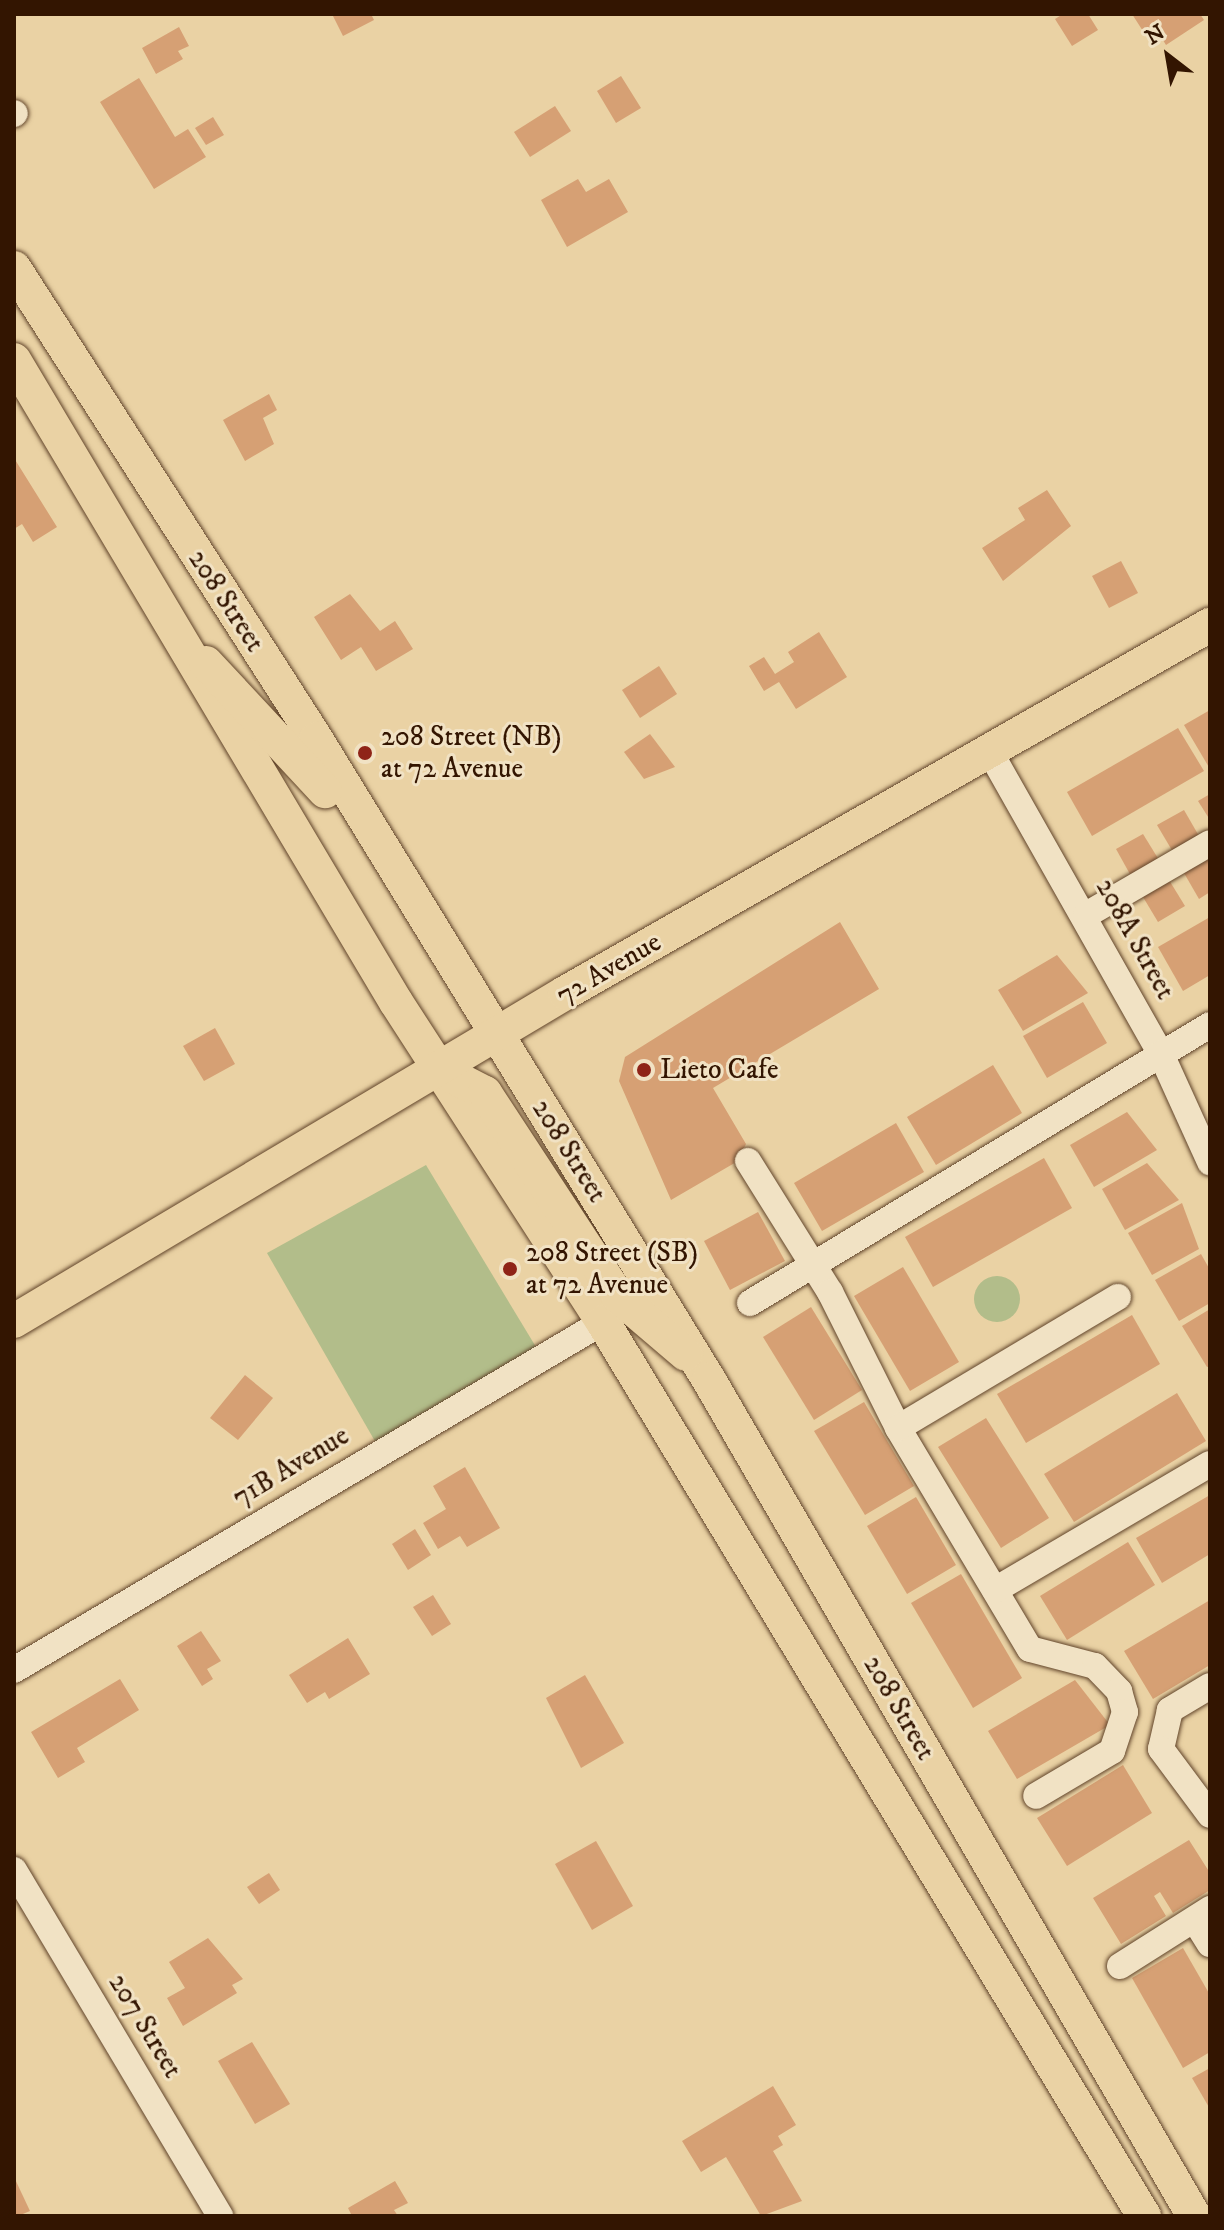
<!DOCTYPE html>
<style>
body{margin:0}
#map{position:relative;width:1224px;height:2230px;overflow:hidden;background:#ead2a4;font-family:"IM FELL DW Pica",serif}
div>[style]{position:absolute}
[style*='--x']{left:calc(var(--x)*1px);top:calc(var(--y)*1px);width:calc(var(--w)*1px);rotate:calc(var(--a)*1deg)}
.green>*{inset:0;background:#b2bd8a}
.round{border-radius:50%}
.building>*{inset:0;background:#d6a074}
.roads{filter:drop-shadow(0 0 2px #61442a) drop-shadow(0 0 2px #61442a)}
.minor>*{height:26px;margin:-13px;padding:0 13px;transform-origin:13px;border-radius:13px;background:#f1e2c4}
.major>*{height:34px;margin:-17px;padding:0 17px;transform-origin:17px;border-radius:17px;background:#ead2a4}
.dots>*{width:22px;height:22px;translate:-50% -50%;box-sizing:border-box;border:4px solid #f1e2c4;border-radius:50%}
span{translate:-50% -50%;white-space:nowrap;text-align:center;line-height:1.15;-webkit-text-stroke:6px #f1e2c4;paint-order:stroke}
.street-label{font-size:28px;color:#331501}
.poi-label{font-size:28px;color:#331501}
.left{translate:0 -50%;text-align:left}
.frame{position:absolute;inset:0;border:16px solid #331501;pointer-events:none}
.north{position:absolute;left:1128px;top:16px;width:80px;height:80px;-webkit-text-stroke:6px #f1e2c4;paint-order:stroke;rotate:329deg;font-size:22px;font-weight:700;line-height:32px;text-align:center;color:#331501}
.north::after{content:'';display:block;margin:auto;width:28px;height:36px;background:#331501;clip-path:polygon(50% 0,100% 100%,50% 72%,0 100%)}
</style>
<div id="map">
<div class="green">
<i style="clip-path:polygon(426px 1165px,536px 1347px,376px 1443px,267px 1253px)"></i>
<i class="round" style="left:974px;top:1276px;width:46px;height:46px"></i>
</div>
<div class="building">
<i style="clip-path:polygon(332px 14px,371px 14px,374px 20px,343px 36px)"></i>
<i style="clip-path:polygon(1063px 14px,1088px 14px,1098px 30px,1072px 46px,1055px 19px)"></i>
<i style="clip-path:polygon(1132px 14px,1200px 14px,1204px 20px,1166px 45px,1158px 32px,1148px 39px)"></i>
<i style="clip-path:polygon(179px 27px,189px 46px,178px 51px,183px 59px,156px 74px,142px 48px)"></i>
<i style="clip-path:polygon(621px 76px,641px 108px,616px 123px,597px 91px)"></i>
<i style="clip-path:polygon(139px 78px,175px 137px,188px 129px,206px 157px,154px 189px,100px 102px)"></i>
<i style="clip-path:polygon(555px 106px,571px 131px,530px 157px,514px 132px)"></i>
<i style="clip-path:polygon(213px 117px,224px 135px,206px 145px,195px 128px)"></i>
<i style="clip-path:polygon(578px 179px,586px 192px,609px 179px,628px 212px,567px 247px,541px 200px)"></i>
<i style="clip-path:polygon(269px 394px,277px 410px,263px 418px,274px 444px,245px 461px,223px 420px)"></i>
<i style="clip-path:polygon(14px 458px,57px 527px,33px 542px,22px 524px,14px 529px)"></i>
<i style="clip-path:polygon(1047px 490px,1071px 526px,1003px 581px,982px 548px,1025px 520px,1018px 508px)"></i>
<i style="clip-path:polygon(1121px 561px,1138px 593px,1109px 608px,1092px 576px)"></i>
<i style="clip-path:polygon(350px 594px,380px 631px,395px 621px,413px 649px,376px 671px,361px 647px,341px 660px,314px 617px)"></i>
<i style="clip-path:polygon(819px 632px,847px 677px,796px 709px,779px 682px,764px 691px,749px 666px,764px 657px,775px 674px,794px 662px,788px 652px)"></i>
<i style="clip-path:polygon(659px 666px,677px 694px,640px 718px,622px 690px)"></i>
<i style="clip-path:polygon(1210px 710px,1210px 769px,1184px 725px)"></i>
<i style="clip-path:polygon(1178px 728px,1204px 771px,1092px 836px,1067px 792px)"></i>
<i style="clip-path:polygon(650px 734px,675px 767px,644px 779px,624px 752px)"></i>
<i style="clip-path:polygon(1210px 794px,1210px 820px,1198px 801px)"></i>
<i style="clip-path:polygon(1184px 810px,1199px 836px,1173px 852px,1157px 825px)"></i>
<i style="clip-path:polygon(1143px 834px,1159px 860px,1131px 876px,1116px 849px)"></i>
<i style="clip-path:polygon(1210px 858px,1210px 892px,1199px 899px,1184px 873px)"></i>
<i style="clip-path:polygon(1169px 880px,1185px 906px,1158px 922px,1143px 897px)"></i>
<i style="clip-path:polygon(1210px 917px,1210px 975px,1183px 991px,1158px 947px)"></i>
<i style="clip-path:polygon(840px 922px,879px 989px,713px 1088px,746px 1144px,738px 1161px,671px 1200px,619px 1081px,625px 1057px)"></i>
<i style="clip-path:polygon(1057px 955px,1088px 993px,1023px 1031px,998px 990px)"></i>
<i style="clip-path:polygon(1083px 1002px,1107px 1043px,1047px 1078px,1023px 1036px)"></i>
<i style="clip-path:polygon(215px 1028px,235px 1064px,204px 1081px,183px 1046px)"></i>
<i style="clip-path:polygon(993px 1065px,1022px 1113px,936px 1165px,907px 1117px)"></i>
<i style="clip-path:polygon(1127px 1112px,1157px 1150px,1094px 1187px,1070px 1145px)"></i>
<i style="clip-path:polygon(896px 1123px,924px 1172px,822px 1231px,794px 1183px)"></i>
<i style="clip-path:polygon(1044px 1158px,1072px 1208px,933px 1287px,905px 1237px)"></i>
<i style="clip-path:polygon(1147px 1163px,1179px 1200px,1125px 1230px,1102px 1189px)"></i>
<i style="clip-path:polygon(1182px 1203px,1199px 1249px,1152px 1275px,1128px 1233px)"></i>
<i style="clip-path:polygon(758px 1212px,785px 1261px,730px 1290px,704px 1241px)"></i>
<i style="clip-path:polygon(1201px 1254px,1210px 1270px,1210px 1303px,1179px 1321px,1155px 1280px)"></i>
<i style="clip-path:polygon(903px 1267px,959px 1362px,910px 1391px,854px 1296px)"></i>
<i style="clip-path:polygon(811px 1307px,862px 1390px,814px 1420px,763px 1337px)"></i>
<i style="clip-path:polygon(1210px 1309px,1210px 1366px,1207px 1367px,1182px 1326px)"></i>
<i style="clip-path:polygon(1132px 1315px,1160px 1364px,1026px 1443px,997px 1394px)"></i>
<i style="clip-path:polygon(245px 1375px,273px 1398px,238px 1440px,210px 1418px)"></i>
<i style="clip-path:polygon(1177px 1393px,1206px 1441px,1074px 1522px,1044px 1474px)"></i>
<i style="clip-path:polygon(864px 1402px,914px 1486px,865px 1515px,814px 1431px)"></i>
<i style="clip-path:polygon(986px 1418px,1049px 1518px,1001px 1548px,938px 1447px)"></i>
<i style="clip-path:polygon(465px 1467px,500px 1528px,467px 1547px,460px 1536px,438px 1549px,423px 1523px,446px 1509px,433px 1486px)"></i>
<i style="clip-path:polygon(1210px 1495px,1210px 1554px,1162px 1583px,1136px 1538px)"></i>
<i style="clip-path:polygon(916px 1497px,956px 1565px,907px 1594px,867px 1526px)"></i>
<i style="clip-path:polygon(415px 1529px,431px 1555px,408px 1570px,392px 1544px)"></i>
<i style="clip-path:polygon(1128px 1542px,1155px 1585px,1067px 1640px,1040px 1596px)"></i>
<i style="clip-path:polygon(961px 1574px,1022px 1678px,973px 1708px,911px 1603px)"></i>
<i style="clip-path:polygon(433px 1595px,451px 1624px,432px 1636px,413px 1607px)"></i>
<i style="clip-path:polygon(1210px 1600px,1210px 1665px,1153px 1699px,1124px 1651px)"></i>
<i style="clip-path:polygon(201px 1631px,221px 1661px,207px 1669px,213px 1679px,202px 1686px,177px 1646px)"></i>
<i style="clip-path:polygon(348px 1638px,370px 1674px,329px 1699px,325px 1692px,307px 1703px,289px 1675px)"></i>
<i style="clip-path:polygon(585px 1675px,624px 1743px,581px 1768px,546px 1698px)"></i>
<i style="clip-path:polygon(120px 1679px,139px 1710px,77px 1748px,85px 1762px,58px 1778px,31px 1732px)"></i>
<i style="clip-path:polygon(1075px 1680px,1110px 1725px,1017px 1779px,988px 1731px)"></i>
<i style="clip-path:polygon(1123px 1765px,1152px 1813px,1067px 1866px,1037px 1818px)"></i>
<i style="clip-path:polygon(1189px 1840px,1210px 1873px,1210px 1890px,1173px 1913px,1160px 1892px,1154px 1896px,1166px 1916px,1121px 1944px,1093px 1898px)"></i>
<i style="clip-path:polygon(596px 1841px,633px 1906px,592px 1930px,555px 1864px)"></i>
<i style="clip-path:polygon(269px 1873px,280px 1890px,259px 1904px,247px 1887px)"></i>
<i style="clip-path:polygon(208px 1938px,243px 1979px,232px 1985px,237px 1993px,183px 2026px,167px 1998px,185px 1988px,169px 1962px)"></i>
<i style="clip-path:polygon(1183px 1948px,1210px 1995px,1210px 2052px,1183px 2068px,1132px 1978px)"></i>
<i style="clip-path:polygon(252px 2042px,290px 2104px,255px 2124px,218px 2061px)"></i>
<i style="clip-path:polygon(1210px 2068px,1210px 2109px,1192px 2078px)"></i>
<i style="clip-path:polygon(773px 2086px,796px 2125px,778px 2136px,783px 2145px,773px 2151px,802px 2201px,761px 2216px,726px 2157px,701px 2172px,682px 2141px)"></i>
<i style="clip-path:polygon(14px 2177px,30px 2211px,18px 2216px,14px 2216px)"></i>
<i style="clip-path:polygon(395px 2181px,408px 2203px,394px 2210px,398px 2216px,352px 2216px,348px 2208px)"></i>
</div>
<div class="roads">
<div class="minor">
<i style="--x:14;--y:114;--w:1;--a:-45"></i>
<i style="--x:990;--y:752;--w:347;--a:60.5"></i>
<i style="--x:1161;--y:1054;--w:119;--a:65.6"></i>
<i style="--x:1086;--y:915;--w:143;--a:-30.1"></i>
<i style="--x:748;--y:1161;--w:155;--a:58"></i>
<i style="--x:830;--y:1292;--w:152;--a:63.4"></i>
<i style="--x:898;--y:1428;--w:257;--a:59.2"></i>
<i style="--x:1030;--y:1649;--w:67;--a:14.7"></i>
<i style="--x:1095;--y:1666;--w:35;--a:46"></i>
<i style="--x:1119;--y:1691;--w:22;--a:74"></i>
<i style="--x:1125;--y:1712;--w:41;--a:108.4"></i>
<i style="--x:1112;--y:1751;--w:88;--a:149.4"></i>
<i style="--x:750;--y:1303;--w:537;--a:-31.15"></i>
<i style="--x:898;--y:1428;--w:256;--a:-30.8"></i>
<i style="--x:995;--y:1590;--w:249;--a:-30.4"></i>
<i style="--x:14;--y:1670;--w:684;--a:-30.58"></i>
<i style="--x:1210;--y:1686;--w:47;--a:149"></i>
<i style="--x:1170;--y:1710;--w:40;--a:103"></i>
<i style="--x:1161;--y:1749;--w:82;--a:53.4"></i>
<i style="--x:14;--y:1870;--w:403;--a:59.2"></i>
<i style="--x:1196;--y:1922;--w:26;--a:58"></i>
<i style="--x:1120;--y:1966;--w:107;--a:-32.3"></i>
</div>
<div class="major">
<i style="--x:14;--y:268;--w:560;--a:57.33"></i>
<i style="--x:316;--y:739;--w:752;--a:58.49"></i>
<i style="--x:709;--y:1380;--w:966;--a:59.88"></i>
<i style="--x:14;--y:360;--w:747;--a:59.25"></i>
<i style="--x:396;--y:1002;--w:381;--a:57.1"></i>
<i style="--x:603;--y:1322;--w:1045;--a:58.82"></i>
<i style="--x:206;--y:663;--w:175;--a:47.1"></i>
<i style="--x:438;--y:1069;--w:53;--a:27.1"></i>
<i style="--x:485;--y:1093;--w:243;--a:56.8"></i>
<i style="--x:618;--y:1296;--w:89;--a:40.5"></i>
<i style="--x:14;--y:1321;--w:641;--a:-30.76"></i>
<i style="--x:565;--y:993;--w:743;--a:-29.71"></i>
</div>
</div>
<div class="dots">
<i style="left:365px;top:753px;background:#8f2418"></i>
<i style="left:644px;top:1070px;background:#8f2418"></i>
<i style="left:510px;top:1269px;background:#8f2418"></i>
</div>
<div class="street-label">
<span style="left:226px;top:601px;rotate:57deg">208 Street</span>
<span style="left:1135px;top:939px;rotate:61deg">208A Street</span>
<span style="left:609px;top:969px;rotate:-30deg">72 Avenue</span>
<span style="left:569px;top:1151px;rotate:58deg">208 Street</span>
<span style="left:291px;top:1467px;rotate:-31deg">71B Avenue</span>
<span style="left:899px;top:1708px;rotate:60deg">208 Street</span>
<span style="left:145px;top:2026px;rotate:59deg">207 Street</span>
</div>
<div class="poi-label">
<span class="left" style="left:381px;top:753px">208 Street (NB)<br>at 72 Avenue</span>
<span class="left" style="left:660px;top:1070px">Lieto Cafe</span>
<span class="left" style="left:526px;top:1269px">208 Street (SB)<br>at 72 Avenue</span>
</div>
<div class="frame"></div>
<div class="north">N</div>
</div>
